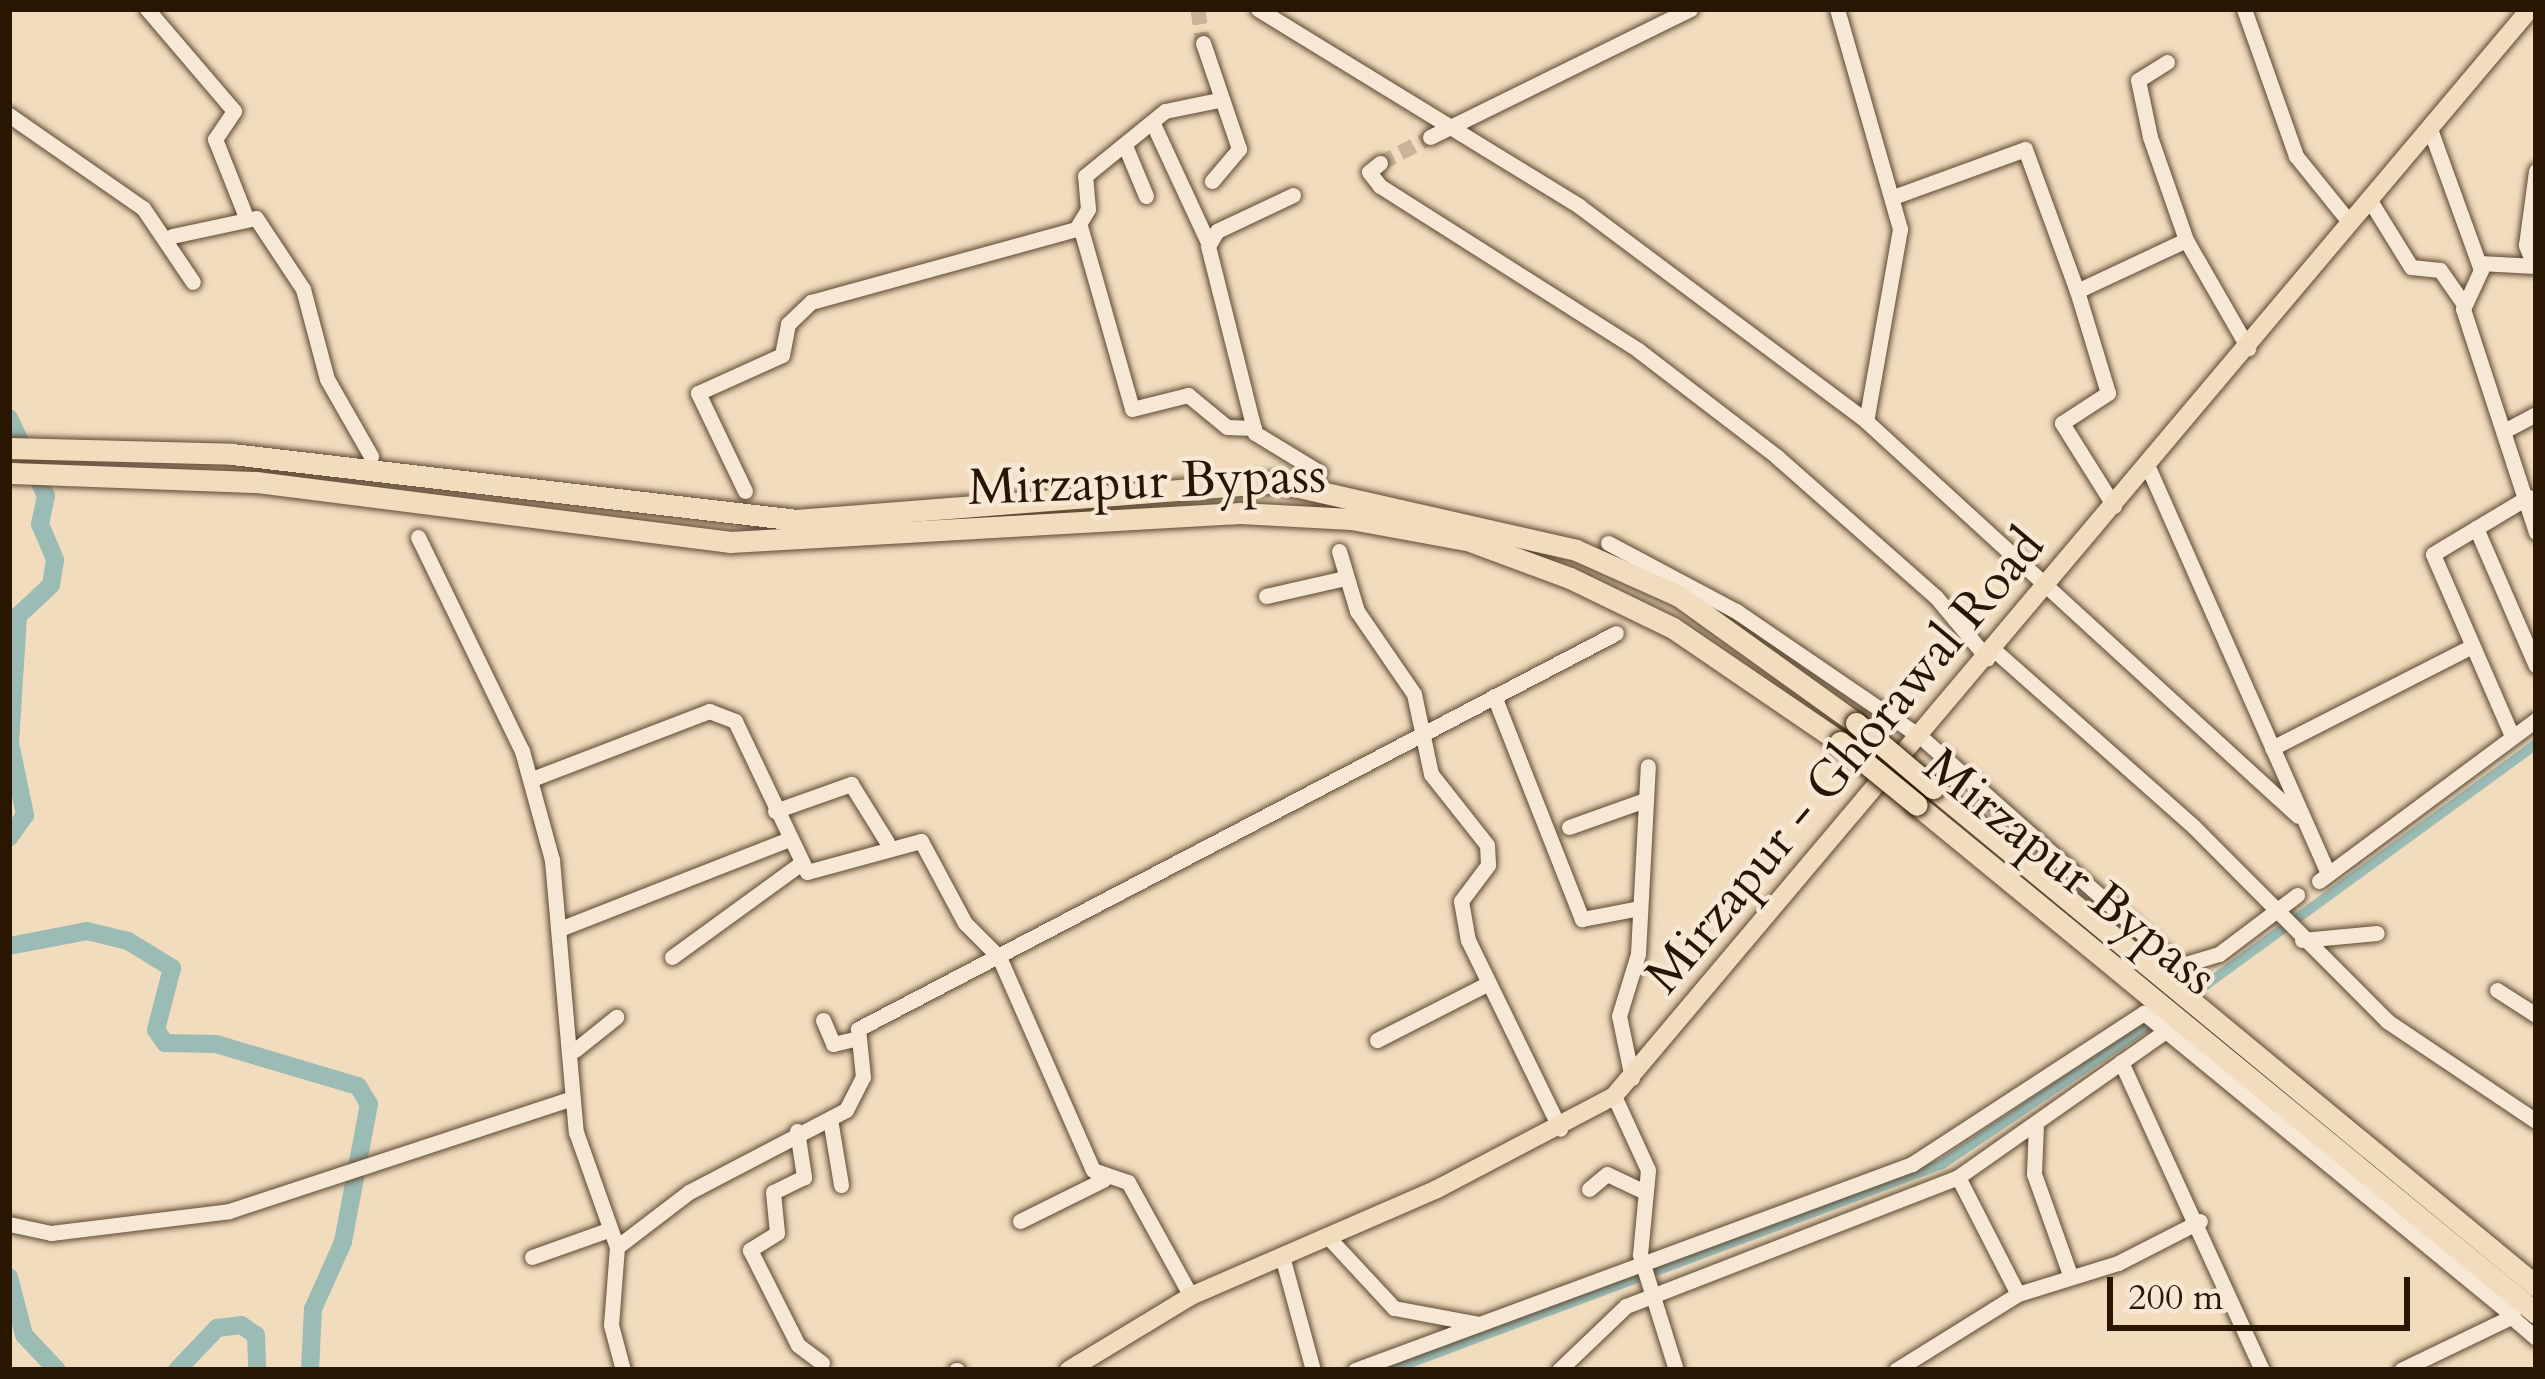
<!DOCTYPE html>
<style>
body{margin:0}
#map{position:relative;width:2545px;height:1379px;overflow:hidden;background:#f2dcbe;font-family:Cardo,serif}
div>[style]{position:absolute}
[style*='--x']{left:calc(var(--x)*1px);top:calc(var(--y)*1px);width:calc(var(--w)*1px);rotate:calc(var(--a)*1deg)}
.canal>*{height:10px;margin:-5px;padding:0 5px;transform-origin:5px;border-radius:5px;background:#9bbbb5}
.river>*{height:18px;margin:-9px;padding:0 9px;transform-origin:9px;border-radius:9px;background:#9bbbb5}
.minor-tunnel>*{height:15px;margin-top:-7.5px;transform-origin:0;background:repeating-linear-gradient(90deg,#cab498 0 15px,transparent 0 23px)}
.roads{filter:drop-shadow(0 0 3px #5b4831) drop-shadow(0 0 3px #5b4831)}
.minor>*{height:15px;margin:-7.5px;padding:0 7.5px;transform-origin:7.5px;border-radius:7.5px;background:#f7e8d5}
.major>*{height:18px;margin:-9px;padding:0 9px;transform-origin:9px;border-radius:9px;background:#f2dcbe}
.highway>*{height:21px;margin:-10.5px;padding:0 10.5px;transform-origin:10.5px;border-radius:10.5px;background:#f2dcbe}
.bridges{filter:drop-shadow(0 0 3px #291602) drop-shadow(0 0 3px #291602)}
.highway-bridge>*{height:21px;margin:-10.5px;padding:0 10.5px;transform-origin:10.5px;border-radius:10.5px;background:#f2dcbe}
span{translate:-50% -50%;white-space:nowrap;text-align:center;line-height:1.15;-webkit-text-stroke:9px #f7e8d5;paint-order:stroke}
.street-label{font-size:51px;color:#291602}
.frame{position:absolute;inset:0;border:12px solid #291602;pointer-events:none}
.scale{position:absolute;left:2107px;top:1277px;width:303px;height:54px;box-sizing:border-box;border:6px solid #291602;border-top:0;padding-left:15px;font-size:36px;line-height:42px;white-space:nowrap;color:#291602;-webkit-text-stroke:9px #f7e8d5;paint-order:stroke}
</style>
<div id="map">
<div class="canal">
<i style="--x:2188;--y:998;--w:431;--a:-36.1"></i>
<i style="--x:1391;--y:1370;--w:588;--a:-20.5"></i>
<i style="--x:1942;--y:1164;--w:260;--a:-33.9"></i>
</div>
<div class="river">
<i style="--x:9;--y:418;--w:86;--a:64.6"></i>
<i style="--x:46;--y:496;--w:29;--a:102"></i>
<i style="--x:40;--y:524;--w:39;--a:67"></i>
<i style="--x:55;--y:560;--w:25;--a:99"></i>
<i style="--x:51;--y:585;--w:45;--a:136.8"></i>
<i style="--x:18;--y:616;--w:127;--a:93.6"></i>
<i style="--x:10;--y:743;--w:74;--a:78.2"></i>
<i style="--x:25;--y:815;--w:28;--a:125"></i>
<i style="--x:9;--y:946;--w:79;--a:-10.9"></i>
<i style="--x:87;--y:931;--w:42;--a:13.7"></i>
<i style="--x:128;--y:941;--w:52;--a:31.5"></i>
<i style="--x:172;--y:968;--w:64;--a:104.5"></i>
<i style="--x:156;--y:1030;--w:16;--a:55"></i>
<i style="--x:165;--y:1043;--w:51;--a:1.1"></i>
<i style="--x:216;--y:1044;--w:148;--a:16.5"></i>
<i style="--x:358;--y:1086;--w:21;--a:59"></i>
<i style="--x:369;--y:1104;--w:140;--a:100.7"></i>
<i style="--x:343;--y:1242;--w:73;--a:114.1"></i>
<i style="--x:313;--y:1309;--w:61;--a:92.8"></i>
<i style="--x:9;--y:1277;--w:60;--a:75.5"></i>
<i style="--x:24;--y:1335;--w:48;--a:46.7"></i>
<i style="--x:177;--y:1370;--w:58;--a:-46.4"></i>
<i style="--x:217;--y:1328;--w:24;--a:-7"></i>
<i style="--x:241;--y:1325;--w:18;--a:34"></i>
<i style="--x:256;--y:1335;--w:35;--a:88"></i>
</div>
<div class="minor-tunnel">
<i style="--x:1198;--y:9;--w:34;--a:82"></i>
<i style="--x:1380;--y:163;--w:56;--a:-27.5"></i>
</div>
<div class="roads">
<div class="minor">
<i style="--x:147;--y:9;--w:134;--a:49.5"></i>
<i style="--x:234;--y:111;--w:34;--a:124"></i>
<i style="--x:215;--y:139;--w:79;--a:68.3"></i>
<i style="--x:1258;--y:9;--w:377;--a:31.5"></i>
<i style="--x:1579;--y:206;--w:359;--a:36.8"></i>
<i style="--x:1837;--y:9;--w:229;--a:74"></i>
<i style="--x:1900;--y:229;--w:195;--a:100"></i>
<i style="--x:1866;--y:421;--w:585;--a:42.44"></i>
<i style="--x:2244;--y:9;--w:156;--a:70.5"></i>
<i style="--x:2296;--y:156;--w:86;--a:51.1"></i>
<i style="--x:1203;--y:43;--w:112;--a:71.2"></i>
<i style="--x:1239;--y:149;--w:42;--a:130.2"></i>
<i style="--x:2167;--y:62;--w:34;--a:148"></i>
<i style="--x:2138;--y:80;--w:58;--a:78.1"></i>
<i style="--x:2150;--y:137;--w:109;--a:70.7"></i>
<i style="--x:2186;--y:240;--w:125;--a:60.1"></i>
<i style="--x:9;--y:115;--w:163;--a:34.8"></i>
<i style="--x:143;--y:208;--w:89;--a:56"></i>
<i style="--x:1154;--y:126;--w:126;--a:65.1"></i>
<i style="--x:2430;--y:129;--w:150;--a:70.1"></i>
<i style="--x:2481;--y:270;--w:43;--a:114.8"></i>
<i style="--x:2463;--y:309;--w:235;--a:71.9"></i>
<i style="--x:1430;--y:137;--w:290;--a:-26.2"></i>
<i style="--x:1126;--y:148;--w:52;--a:67.4"></i>
<i style="--x:1380;--y:163;--w:14;--a:141"></i>
<i style="--x:1369;--y:172;--w:18;--a:52"></i>
<i style="--x:1380;--y:186;--w:306;--a:32.4"></i>
<i style="--x:1638;--y:350;--w:174;--a:37.5"></i>
<i style="--x:1776;--y:456;--w:213;--a:41.4"></i>
<i style="--x:1936;--y:597;--w:80;--a:50.1"></i>
<i style="--x:1293;--y:195;--w:84;--a:154.7"></i>
<i style="--x:1217;--y:231;--w:17;--a:121"></i>
<i style="--x:1208;--y:246;--w:193;--a:75.9"></i>
<i style="--x:1255;--y:433;--w:75;--a:31.4"></i>
<i style="--x:1896;--y:196;--w:137;--a:-20"></i>
<i style="--x:2025;--y:149;--w:151;--a:69.9"></i>
<i style="--x:2369;--y:199;--w:80;--a:58.3"></i>
<i style="--x:2411;--y:267;--w:29;--a:6"></i>
<i style="--x:2440;--y:270;--w:39;--a:55"></i>
<i style="--x:1080;--y:226;--w:190;--a:74.1"></i>
<i style="--x:1132;--y:409;--w:58;--a:-14"></i>
<i style="--x:1188;--y:395;--w:50;--a:39.4"></i>
<i style="--x:1227;--y:427;--w:27;--a:2"></i>
<i style="--x:172;--y:236;--w:86;--a:-12.1"></i>
<i style="--x:256;--y:218;--w:85;--a:56.5"></i>
<i style="--x:303;--y:289;--w:93;--a:75.1"></i>
<i style="--x:327;--y:379;--w:89;--a:60.3"></i>
<i style="--x:2479;--y:263;--w:57;--a:3"></i>
<i style="--x:2534;--y:265;--w:22;--a:-112"></i>
<i style="--x:2526;--y:245;--w:75;--a:-82.3"></i>
<i style="--x:2504;--y:431;--w:36;--a:-28"></i>
<i style="--x:2148;--y:467;--w:444;--a:66.1"></i>
<i style="--x:745;--y:491;--w:109;--a:-115.6"></i>
<i style="--x:698;--y:393;--w:92;--a:-24.3"></i>
<i style="--x:782;--y:355;--w:32;--a:-79"></i>
<i style="--x:788;--y:324;--w:32;--a:-44"></i>
<i style="--x:811;--y:302;--w:275;--a:-15.4"></i>
<i style="--x:1076;--y:229;--w:23;--a:-59"></i>
<i style="--x:1088;--y:209;--w:33;--a:-95"></i>
<i style="--x:1085;--y:176;--w:103;--a:-39.1"></i>
<i style="--x:1165;--y:111;--w:54;--a:-11.7"></i>
<i style="--x:2114;--y:506;--w:98;--a:-122.1"></i>
<i style="--x:2062;--y:423;--w:55;--a:-33.1"></i>
<i style="--x:2108;--y:393;--w:107;--a:-106.9"></i>
<i style="--x:2077;--y:291;--w:120;--a:-25.1"></i>
<i style="--x:2476;--y:528;--w:150;--a:66.5"></i>
<i style="--x:418;--y:537;--w:238;--a:64.1"></i>
<i style="--x:522;--y:751;--w:113;--a:74.6"></i>
<i style="--x:552;--y:860;--w:273;--a:85"></i>
<i style="--x:576;--y:1132;--w:122;--a:70.4"></i>
<i style="--x:617;--y:1247;--w:78;--a:94.4"></i>
<i style="--x:611;--y:1325;--w:47;--a:75.1"></i>
<i style="--x:1608;--y:543;--w:145;--a:28"></i>
<i style="--x:1736;--y:611;--w:224;--a:34.3"></i>
<i style="--x:1921;--y:737;--w:345;--a:41.6"></i>
<i style="--x:2179;--y:966;--w:42;--a:-16.7"></i>
<i style="--x:2219;--y:954;--w:98;--a:-37.1"></i>
<i style="--x:1339;--y:551;--w:63;--a:73.3"></i>
<i style="--x:1357;--y:611;--w:101;--a:55.5"></i>
<i style="--x:1414;--y:694;--w:82;--a:78"></i>
<i style="--x:1431;--y:774;--w:90;--a:51.7"></i>
<i style="--x:1487;--y:845;--w:20;--a:87"></i>
<i style="--x:1488;--y:865;--w:45;--a:126.9"></i>
<i style="--x:1461;--y:901;--w:40;--a:80"></i>
<i style="--x:1468;--y:940;--w:210;--a:64"></i>
<i style="--x:1266;--y:596;--w:81;--a:-12.8"></i>
<i style="--x:1993;--y:649;--w:268;--a:41.5"></i>
<i style="--x:2194;--y:827;--w:274;--a:45.1"></i>
<i style="--x:2387;--y:1021;--w:179;--a:33.9"></i>
<i style="--x:1494;--y:696;--w:240;--a:68.5"></i>
<i style="--x:1582;--y:919;--w:58;--a:-10.9"></i>
<i style="--x:2512;--y:736;--w:198;--a:-113.5"></i>
<i style="--x:2433;--y:554;--w:111;--a:-31"></i>
<i style="--x:2272;--y:748;--w:225;--a:-27"></i>
<i style="--x:532;--y:779;--w:190;--a:-21"></i>
<i style="--x:709;--y:711;--w:28;--a:21"></i>
<i style="--x:735;--y:721;--w:167;--a:64.5"></i>
<i style="--x:807;--y:872;--w:118;--a:-15.2"></i>
<i style="--x:921;--y:841;--w:93;--a:61.8"></i>
<i style="--x:965;--y:923;--w:48;--a:45"></i>
<i style="--x:999;--y:957;--w:233;--a:66.2"></i>
<i style="--x:1093;--y:1170;--w:37;--a:19"></i>
<i style="--x:1128;--y:1182;--w:130;--a:61.1"></i>
<i style="--x:775;--y:811;--w:81;--a:-19.6"></i>
<i style="--x:851;--y:784;--w:68;--a:58.2"></i>
<i style="--x:1569;--y:827;--w:81;--a:-19.6"></i>
<i style="--x:2319;--y:881;--w:270;--a:-36.6"></i>
<i style="--x:562;--y:928;--w:242;--a:-21.4"></i>
<i style="--x:2302;--y:940;--w:75;--a:-5.3"></i>
<i style="--x:672;--y:957;--w:158;--a:-36"></i>
<i style="--x:2497;--y:990;--w:46;--a:32.7"></i>
<i style="--x:823;--y:1020;--w:26;--a:67"></i>
<i style="--x:833;--y:1044;--w:22;--a:-13"></i>
<i style="--x:1377;--y:1040;--w:123;--a:-27"></i>
<i style="--x:575;--y:1050;--w:53;--a:-38.8"></i>
<i style="--x:2121;--y:1062;--w:339;--a:65.4"></i>
<i style="--x:1632;--y:1078;--w:63;--a:-101.8"></i>
<i style="--x:1619;--y:1016;--w:65;--a:-73"></i>
<i style="--x:1638;--y:954;--w:188;--a:-87"></i>
<i style="--x:1614;--y:1096;--w:81;--a:65.3"></i>
<i style="--x:1648;--y:1170;--w:85;--a:95.4"></i>
<i style="--x:1640;--y:1255;--w:121;--a:72.6"></i>
<i style="--x:830;--y:1119;--w:67;--a:80.5"></i>
<i style="--x:2036;--y:1124;--w:50;--a:92.3"></i>
<i style="--x:2034;--y:1174;--w:104;--a:70.3"></i>
<i style="--x:797;--y:1131;--w:47;--a:81.3"></i>
<i style="--x:804;--y:1177;--w:34;--a:154"></i>
<i style="--x:773;--y:1192;--w:41;--a:84.4"></i>
<i style="--x:777;--y:1233;--w:32;--a:148"></i>
<i style="--x:750;--y:1250;--w:106;--a:63.2"></i>
<i style="--x:798;--y:1345;--w:30;--a:37"></i>
<i style="--x:1958;--y:1177;--w:131;--a:62.9"></i>
<i style="--x:1589;--y:1189;--w:23;--a:-40"></i>
<i style="--x:1607;--y:1174;--w:42;--a:25.3"></i>
<i style="--x:1020;--y:1221;--w:93;--a:-26.3"></i>
<i style="--x:9;--y:1224;--w:43;--a:12.1"></i>
<i style="--x:51;--y:1233;--w:179;--a:-7"></i>
<i style="--x:229;--y:1211;--w:361;--a:-18.2"></i>
<i style="--x:1328;--y:1237;--w:97;--a:47.1"></i>
<i style="--x:1394;--y:1308;--w:86;--a:10.7"></i>
<i style="--x:617;--y:1247;--w:91;--a:-37.4"></i>
<i style="--x:689;--y:1192;--w:177;--a:-27.6"></i>
<i style="--x:846;--y:1110;--w:37;--a:-63"></i>
<i style="--x:863;--y:1077;--w:48;--a:-95.9"></i>
<i style="--x:858;--y:1029;--w:855;--a:-27.58"></i>
<i style="--x:1282;--y:1256;--w:118;--a:74.8"></i>
<i style="--x:532;--y:1257;--w:81;--a:-19.6"></i>
<i style="--x:2514;--y:1319;--w:29;--a:41"></i>
<i style="--x:956;--y:1370;--w:1;--a:0"></i>
<i style="--x:1355;--y:1370;--w:594;--a:-20.3"></i>
<i style="--x:1912;--y:1164;--w:277;--a:-33.1"></i>
<i style="--x:2144;--y:1013;--w:477;--a:39.4"></i>
<i style="--x:2513;--y:1316;--w:124;--a:154.3"></i>
<i style="--x:1559;--y:1370;--w:93;--a:-43.7"></i>
<i style="--x:1626;--y:1306;--w:356;--a:-21.2"></i>
<i style="--x:1958;--y:1177;--w:256;--a:-35.1"></i>
<i style="--x:1896;--y:1370;--w:144;--a:-31.9"></i>
<i style="--x:2018;--y:1294;--w:105;--a:-17.2"></i>
<i style="--x:2118;--y:1263;--w:92;--a:-27.1"></i>
</div>
<div class="major">
<i style="--x:1069;--y:1370;--w:143;--a:-31.2"></i>
<i style="--x:1191;--y:1296;--w:268;--a:-23.5"></i>
<i style="--x:1437;--y:1189;--w:200;--a:-27.7"></i>
<i style="--x:1614;--y:1096;--w:1421;--a:-49.88"></i>
</div>
<div class="highway">
<i style="--x:9;--y:448;--w:223;--a:1.5"></i>
<i style="--x:232;--y:454;--w:569;--a:6.66"></i>
<i style="--x:797;--y:520;--w:482;--a:-4.5"></i>
<i style="--x:1277;--y:482;--w:307;--a:12.8"></i>
<i style="--x:1576;--y:550;--w:113;--a:24.1"></i>
<i style="--x:1679;--y:596;--w:218;--a:35.7"></i>
<i style="--x:9;--y:473;--w:247;--a:2.1"></i>
<i style="--x:256;--y:482;--w:478;--a:7.2"></i>
<i style="--x:730;--y:542;--w:511;--a:-3.25"></i>
<i style="--x:1240;--y:513;--w:111;--a:3.1"></i>
<i style="--x:1351;--y:519;--w:118;--a:10.3"></i>
<i style="--x:1467;--y:540;--w:110;--a:20.3"></i>
<i style="--x:1570;--y:578;--w:114;--a:25.9"></i>
<i style="--x:1673;--y:628;--w:202;--a:34.3"></i>
<i style="--x:1933;--y:788;--w:782;--a:39.55"></i>
<i style="--x:1917;--y:805;--w:801;--a:39.37"></i>
</div>
</div>
<div class="bridges">
<div class="highway-bridge">
<i style="--x:1856;--y:723;--w:101;--a:40.2"></i>
<i style="--x:1840;--y:742;--w:99;--a:39.3"></i>
</div>
</div>
<div class="street-label">
<span style="left:1147px;top:482px;rotate:-2deg">Mirzapur Bypass</span>
<span style="left:1845px;top:761px;rotate:-50deg">Mirzapur - Ghorawal Road</span>
<span style="left:2070px;top:872px;rotate:39deg">Mirzapur Bypass</span>
</div>
<div class="frame"></div>
<div class="scale">200 m</div>
</div>
